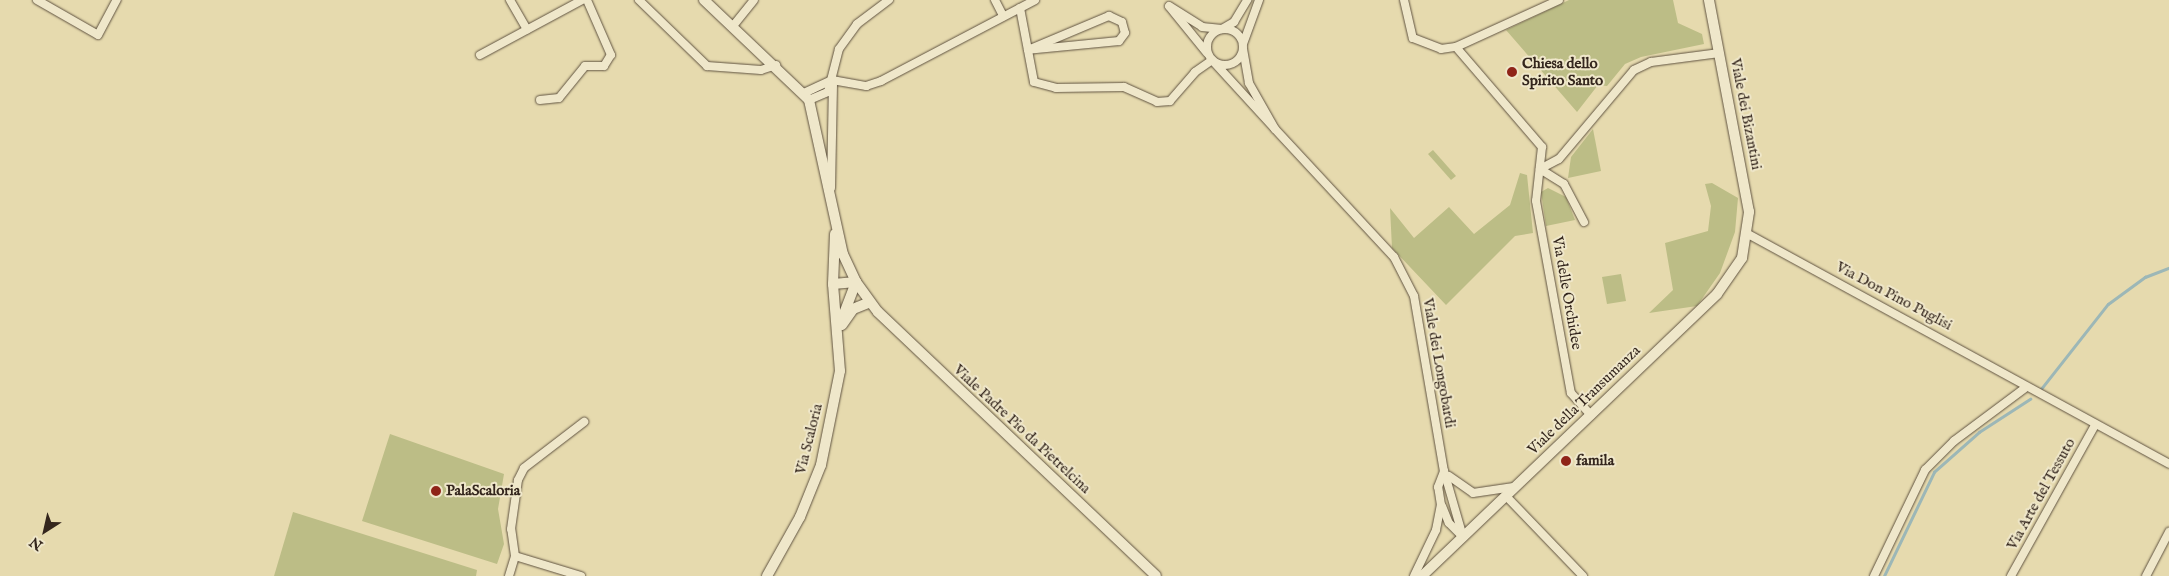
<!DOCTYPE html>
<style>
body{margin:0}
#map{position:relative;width:2169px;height:576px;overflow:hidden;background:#e6daae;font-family:"IM FELL English",serif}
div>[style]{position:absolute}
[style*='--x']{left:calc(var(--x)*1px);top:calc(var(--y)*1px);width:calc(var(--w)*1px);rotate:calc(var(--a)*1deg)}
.green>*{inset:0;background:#bcbd86}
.stream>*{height:2.5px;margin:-1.25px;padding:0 1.25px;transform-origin:1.25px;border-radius:1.25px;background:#9cb7b7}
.roads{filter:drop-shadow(0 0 1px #605341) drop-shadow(0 0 1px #605341)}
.street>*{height:8px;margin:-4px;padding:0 4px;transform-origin:4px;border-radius:4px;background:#efe7ca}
.street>.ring{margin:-4px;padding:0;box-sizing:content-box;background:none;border:8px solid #efe7ca;border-radius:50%}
.secondary>*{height:10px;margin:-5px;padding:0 5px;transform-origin:5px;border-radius:5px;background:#efe7ca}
.dots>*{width:14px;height:14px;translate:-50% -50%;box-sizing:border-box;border:2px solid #efe7ca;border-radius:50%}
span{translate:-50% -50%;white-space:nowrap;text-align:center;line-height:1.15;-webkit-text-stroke:4px #efe7ca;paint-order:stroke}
.poi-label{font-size:15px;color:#34261d;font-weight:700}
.left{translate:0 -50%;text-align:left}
.street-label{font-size:15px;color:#34261d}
.north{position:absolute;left:20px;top:506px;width:50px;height:50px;-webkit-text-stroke:4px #efe7ca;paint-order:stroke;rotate:215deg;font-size:14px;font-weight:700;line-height:20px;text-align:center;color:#34261d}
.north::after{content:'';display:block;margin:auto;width:18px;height:22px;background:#34261d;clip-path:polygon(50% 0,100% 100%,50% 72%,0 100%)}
</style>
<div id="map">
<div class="green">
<i style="clip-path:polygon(1569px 0,1673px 0,1678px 23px,1702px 34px,1704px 44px,1641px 57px,1625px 64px,1607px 86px,1598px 85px,1577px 112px,1506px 30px)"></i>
<i style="clip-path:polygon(1593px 129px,1601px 171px,1568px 178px,1571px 157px)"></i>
<i style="clip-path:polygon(1433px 150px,1456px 176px,1451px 180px,1428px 154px)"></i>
<i style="clip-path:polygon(1520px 173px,1527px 175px,1533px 233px,1515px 236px,1446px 305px,1392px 248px,1390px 208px,1414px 238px,1449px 207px,1474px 234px,1510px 205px)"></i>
<i style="clip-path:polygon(1712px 183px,1738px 198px,1735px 232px,1720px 273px,1697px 306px,1649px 313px,1673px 290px,1665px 243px,1708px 231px,1711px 206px,1705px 184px)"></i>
<i style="clip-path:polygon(1548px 188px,1566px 197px,1575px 220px,1546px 226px,1541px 192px)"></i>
<i style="clip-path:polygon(1621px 274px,1626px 301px,1607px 304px,1602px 277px)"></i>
<i style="clip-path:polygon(390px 434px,504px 474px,498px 509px,504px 544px,497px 564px,362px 521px)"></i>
<i style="clip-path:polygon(293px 512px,477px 570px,476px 576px,274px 576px)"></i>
</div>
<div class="stream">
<i style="--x:2041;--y:389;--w:108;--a:-51.8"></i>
<i style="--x:2108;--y:304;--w:46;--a:-36.1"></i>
<i style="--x:2145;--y:277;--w:26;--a:-21"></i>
<i style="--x:1884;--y:576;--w:115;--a:-64.3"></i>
<i style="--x:1934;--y:472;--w:60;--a:-41.6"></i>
<i style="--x:1979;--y:432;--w:61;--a:-32.9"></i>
</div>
<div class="roads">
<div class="street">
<i style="--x:37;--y:0;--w:70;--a:29.8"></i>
<i style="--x:98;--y:35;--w:40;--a:-62"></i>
<i style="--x:510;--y:0;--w:34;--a:60"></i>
<i style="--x:639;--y:0;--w:95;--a:44.1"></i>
<i style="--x:707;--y:66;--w:54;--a:4.2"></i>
<i style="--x:761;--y:70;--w:16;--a:-18"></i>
<i style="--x:995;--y:0;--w:18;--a:63"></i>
<i style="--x:1404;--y:0;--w:39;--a:77"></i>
<i style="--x:1413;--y:38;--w:30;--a:21"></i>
<i style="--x:1441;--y:49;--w:15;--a:-8"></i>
<i style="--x:1456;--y:47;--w:113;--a:-24.5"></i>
<i style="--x:1020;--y:8;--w:75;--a:79.3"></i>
<i style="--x:1034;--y:82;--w:23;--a:15"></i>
<i style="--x:1056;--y:88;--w:68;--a:-0.8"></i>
<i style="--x:1124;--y:87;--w:36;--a:24"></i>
<i style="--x:1157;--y:102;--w:13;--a:-4"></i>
<i style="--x:1170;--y:101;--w:38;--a:-49"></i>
<i style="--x:1195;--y:72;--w:21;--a:-35"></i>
<i style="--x:1212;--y:60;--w:93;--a:47.6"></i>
<i style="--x:1275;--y:129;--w:53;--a:-119.5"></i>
<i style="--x:1249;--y:83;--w:34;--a:-100"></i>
<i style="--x:1109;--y:16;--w:14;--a:25"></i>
<i style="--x:1122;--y:22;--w:11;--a:75"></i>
<i style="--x:1125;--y:33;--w:10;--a:127"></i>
<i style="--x:1119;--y:41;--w:91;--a:174.4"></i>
<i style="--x:1028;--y:50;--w:88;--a:-22.8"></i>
<i style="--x:733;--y:26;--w:33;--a:-51"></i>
<i class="ring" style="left:1207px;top:29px;width:28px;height:28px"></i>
<i style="--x:1243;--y:44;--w:47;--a:-70"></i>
<i style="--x:1456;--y:47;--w:132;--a:49.3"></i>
<i style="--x:1542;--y:147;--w:54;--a:96.3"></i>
<i style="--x:1536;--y:201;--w:195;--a:79.7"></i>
<i style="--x:1571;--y:393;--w:30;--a:48"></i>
<i style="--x:1207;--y:53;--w:60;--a:-129"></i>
<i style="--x:1169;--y:6;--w:39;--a:32"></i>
<i style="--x:1202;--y:27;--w:20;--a:6"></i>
<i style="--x:1222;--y:29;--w:14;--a:-30"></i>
<i style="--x:1234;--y:22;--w:26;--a:-59"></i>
<i style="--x:480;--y:55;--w:116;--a:-28.3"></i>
<i style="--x:832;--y:80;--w:35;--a:10"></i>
<i style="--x:866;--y:86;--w:16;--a:-18"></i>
<i style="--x:881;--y:81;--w:174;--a:-27.7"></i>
<i style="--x:804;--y:93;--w:31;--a:-25"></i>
<i style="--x:540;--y:100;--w:19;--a:-6"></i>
<i style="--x:559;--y:98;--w:41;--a:-50.9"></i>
<i style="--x:585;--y:66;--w:19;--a:0"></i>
<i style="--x:604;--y:66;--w:13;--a:-58"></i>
<i style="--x:611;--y:55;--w:60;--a:-113.6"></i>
<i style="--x:809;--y:100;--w:21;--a:-23"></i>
<i style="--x:828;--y:92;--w:44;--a:-75.7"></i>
<i style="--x:839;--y:49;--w:31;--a:-54"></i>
<i style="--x:857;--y:24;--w:40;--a:-37"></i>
<i style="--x:1275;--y:129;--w:175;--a:47.1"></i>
<i style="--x:1394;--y:257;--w:44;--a:62.9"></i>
<i style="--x:1414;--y:296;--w:178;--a:80.3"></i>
<i style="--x:1444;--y:471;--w:69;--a:73.9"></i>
<i style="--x:1540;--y:169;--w:21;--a:-28"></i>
<i style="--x:1559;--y:159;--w:116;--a:-49.9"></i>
<i style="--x:1634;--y:70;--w:19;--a:-25"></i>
<i style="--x:1651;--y:62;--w:69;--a:-7.5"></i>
<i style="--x:1540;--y:169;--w:28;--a:32"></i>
<i style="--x:1564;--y:184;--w:43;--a:62.2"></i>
<i style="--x:831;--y:188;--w:103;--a:-88.9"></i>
<i style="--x:1746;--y:233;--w:482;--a:28.6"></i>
<i style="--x:1449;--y:476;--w:29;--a:35"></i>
<i style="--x:1473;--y:493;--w:41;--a:-8.3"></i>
<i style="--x:1506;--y:496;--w:111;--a:46.1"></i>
<i style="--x:1442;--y:506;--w:18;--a:68"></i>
<i style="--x:1449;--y:523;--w:20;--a:45"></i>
<i style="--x:515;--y:556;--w:27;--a:-98"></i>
<i style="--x:511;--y:529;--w:49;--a:-81.9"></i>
<i style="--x:518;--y:480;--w:13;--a:-63"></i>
<i style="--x:524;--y:468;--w:76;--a:-37.5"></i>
<i style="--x:509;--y:576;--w:21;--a:-73"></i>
<i style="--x:515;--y:556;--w:69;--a:16.9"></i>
<i style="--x:1414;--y:576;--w:51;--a:-64.4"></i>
<i style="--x:1436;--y:530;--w:25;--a:-79"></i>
<i style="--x:1441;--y:505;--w:18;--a:-99"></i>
<i style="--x:1438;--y:487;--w:17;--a:-69"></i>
<i style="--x:1874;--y:576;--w:118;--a:-64.3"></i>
<i style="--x:1925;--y:470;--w:41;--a:-45"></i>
<i style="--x:1954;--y:441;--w:89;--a:-36.7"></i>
<i style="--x:2011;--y:576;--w:173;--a:-60.9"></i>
<i style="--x:2146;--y:576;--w:50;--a:-62.4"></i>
</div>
<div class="secondary">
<i style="--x:704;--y:0;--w:145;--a:43.6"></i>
<i style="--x:809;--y:100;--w:158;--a:77.6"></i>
<i style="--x:843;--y:254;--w:31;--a:65"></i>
<i style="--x:856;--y:282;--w:37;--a:54"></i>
<i style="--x:878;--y:312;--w:383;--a:43.5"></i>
<i style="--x:833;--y:284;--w:23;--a:-5"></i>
<i style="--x:840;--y:324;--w:45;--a:-69.1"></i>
<i style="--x:842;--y:325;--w:19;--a:-55"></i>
<i style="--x:853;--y:309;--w:18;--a:-22"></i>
<i style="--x:767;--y:576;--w:68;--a:-60.8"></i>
<i style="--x:800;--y:517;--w:56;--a:-68"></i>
<i style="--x:821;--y:465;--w:96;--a:-78.6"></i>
<i style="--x:840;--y:371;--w:87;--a:-94.6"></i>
<i style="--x:833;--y:284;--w:50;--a:-87.7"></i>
<i style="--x:1422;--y:576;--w:408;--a:-43.7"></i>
<i style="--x:1717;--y:294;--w:44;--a:-55.2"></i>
<i style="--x:1742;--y:258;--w:47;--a:-81.3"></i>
<i style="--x:1749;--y:212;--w:216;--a:-100.7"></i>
</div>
</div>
<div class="dots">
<i style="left:1512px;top:72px;background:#8f2418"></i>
<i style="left:1566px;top:461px;background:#8f2418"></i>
<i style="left:436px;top:491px;background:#8f2418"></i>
</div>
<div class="poi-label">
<span class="left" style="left:1522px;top:72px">Chiesa dello<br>Spirito Santo</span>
<span class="left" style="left:1576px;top:461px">famila</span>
<span class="left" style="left:446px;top:491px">PalaScaloria</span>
</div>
<div class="street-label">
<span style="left:1746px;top:114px;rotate:79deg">Viale dei Bizantini</span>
<span style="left:1567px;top:293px;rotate:80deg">Via delle Orchidee</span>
<span style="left:1894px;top:296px;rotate:28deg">Via Don Pino Puglisi</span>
<span style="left:1439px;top:363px;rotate:80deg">Viale dei Longobardi</span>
<span style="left:1584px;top:400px;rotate:-44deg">Viale della Transumanza</span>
<span style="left:1022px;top:429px;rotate:43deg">Viale Padre Pio da Pietrelcina</span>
<span style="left:809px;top:439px;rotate:-76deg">Via Scaloria</span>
<span style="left:2041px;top:494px;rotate:-61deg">Via Arte del Tessuto</span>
</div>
<div class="north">N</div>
</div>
